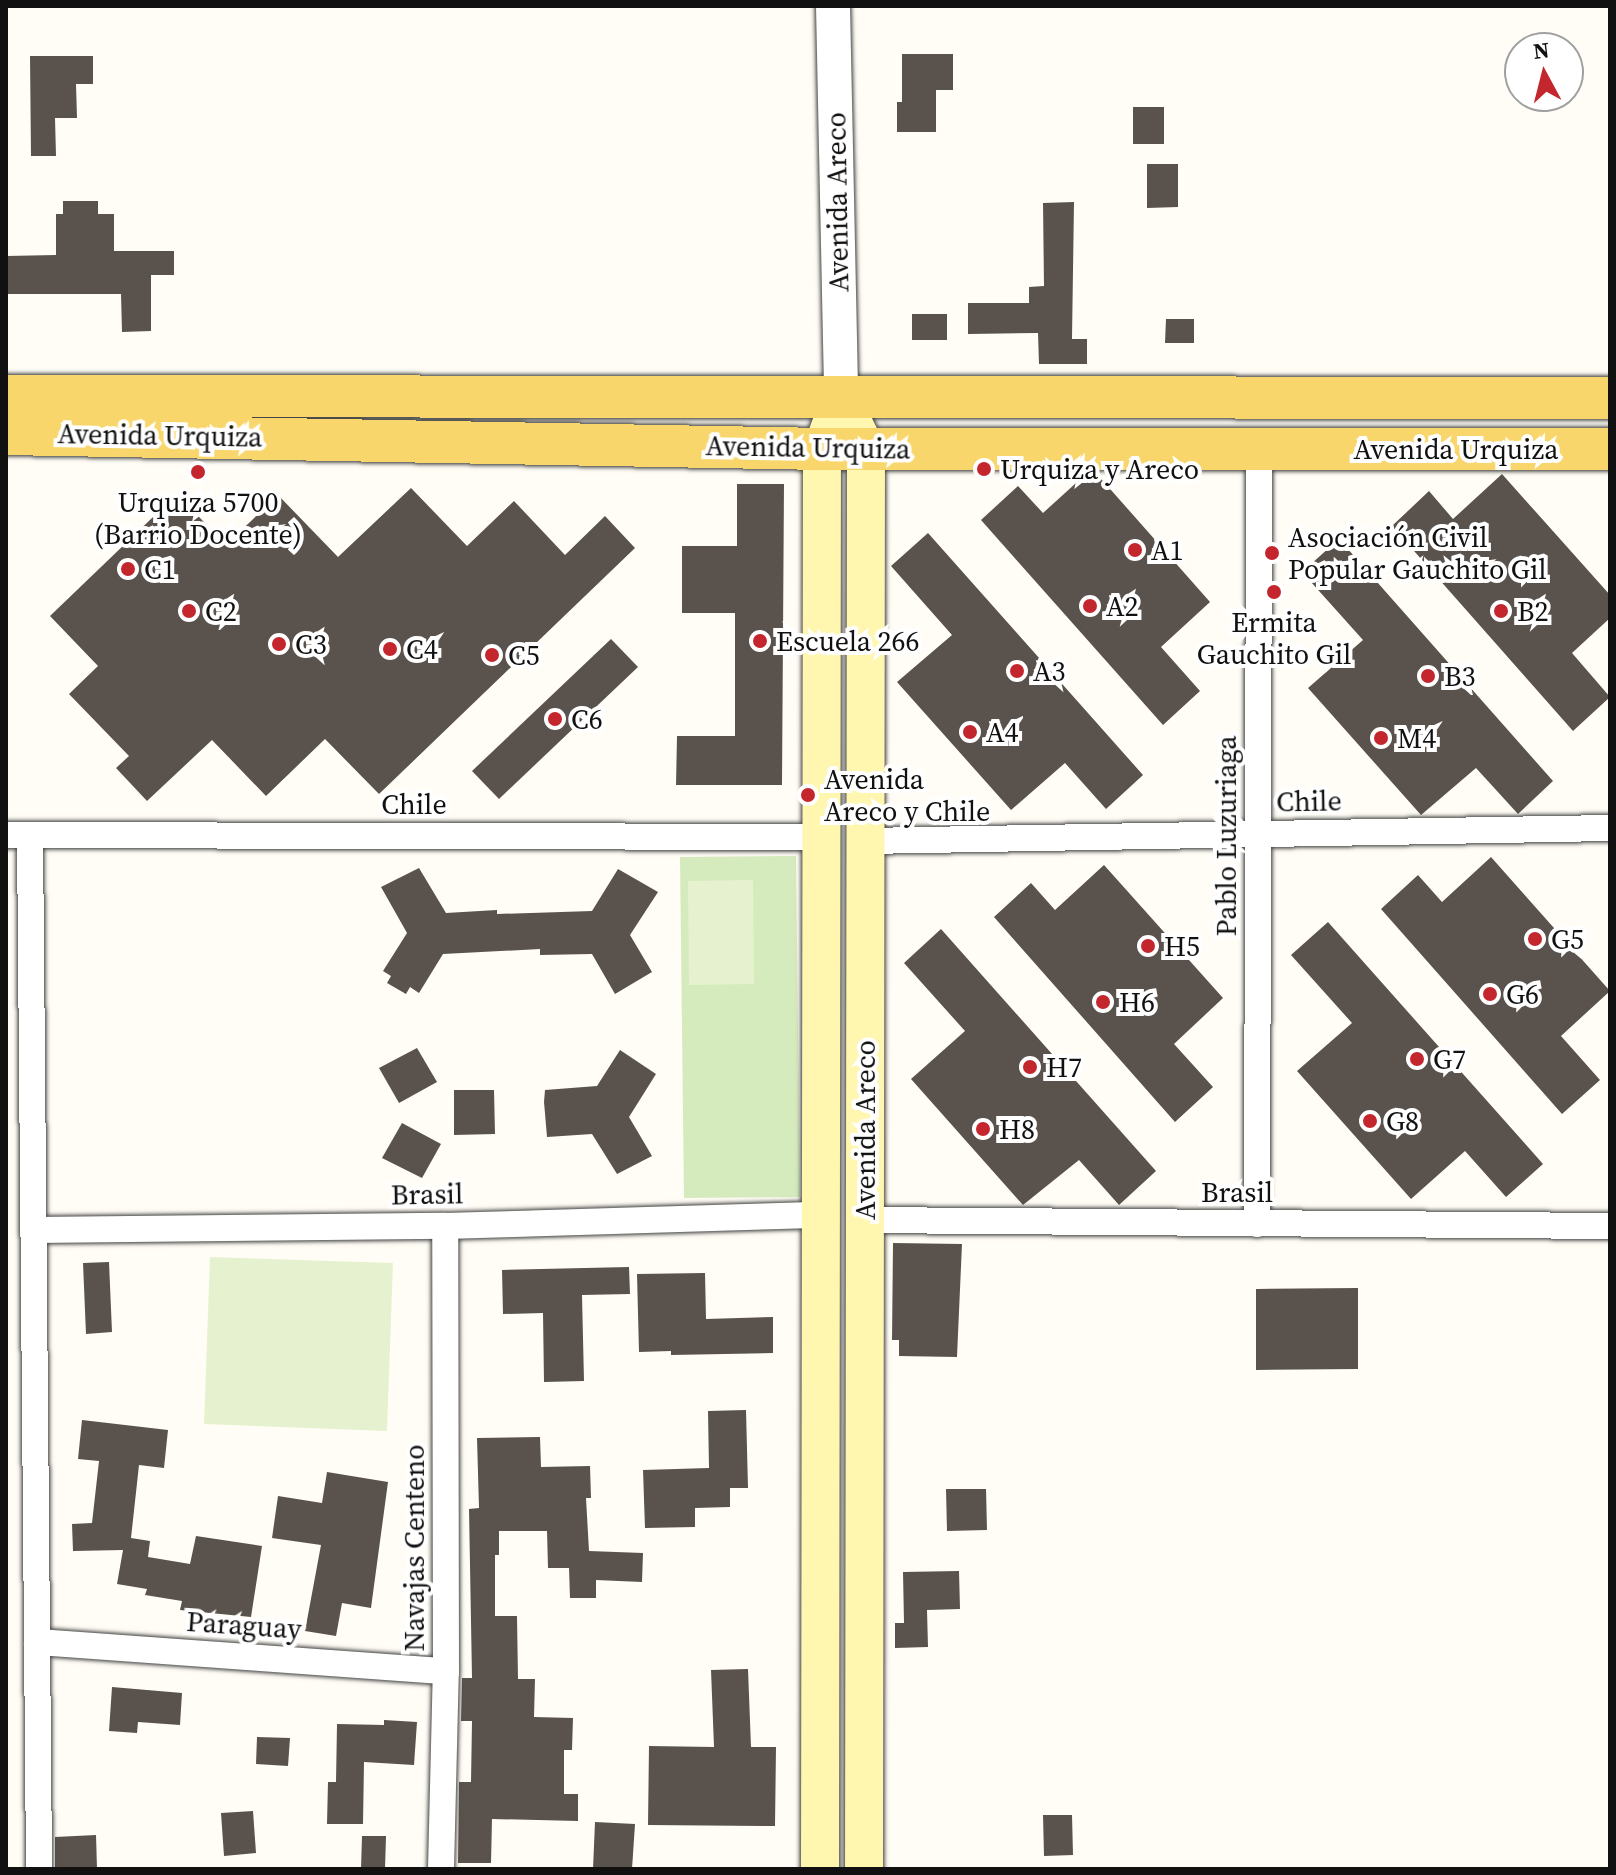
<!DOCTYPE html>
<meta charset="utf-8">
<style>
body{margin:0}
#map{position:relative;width:1616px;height:1875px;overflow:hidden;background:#fffdf5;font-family:"Source Serif 4",serif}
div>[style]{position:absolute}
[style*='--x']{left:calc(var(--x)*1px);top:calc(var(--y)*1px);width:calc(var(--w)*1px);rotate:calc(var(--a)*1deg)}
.green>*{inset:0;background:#d5ebbd}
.pitch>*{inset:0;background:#e6f2cf}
.building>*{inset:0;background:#5a524d}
.roads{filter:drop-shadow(0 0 2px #444) drop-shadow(0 0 2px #444)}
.minor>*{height:26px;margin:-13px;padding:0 13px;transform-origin:13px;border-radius:13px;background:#fff}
.tertiary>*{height:34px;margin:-17px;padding:0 17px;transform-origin:17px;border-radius:17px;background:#fff}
.secondary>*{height:38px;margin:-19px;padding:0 19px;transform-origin:19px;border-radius:19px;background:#fff6b0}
.primary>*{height:42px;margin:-21px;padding:0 21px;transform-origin:21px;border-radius:21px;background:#f9d66b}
.dots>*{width:22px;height:22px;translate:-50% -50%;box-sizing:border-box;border:4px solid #fff;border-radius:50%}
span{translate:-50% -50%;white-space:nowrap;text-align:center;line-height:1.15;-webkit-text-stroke:8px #fff;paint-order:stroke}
.street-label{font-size:28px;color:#111}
.poi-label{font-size:28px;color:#111}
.left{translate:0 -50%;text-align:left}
.frame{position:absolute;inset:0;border:8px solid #111;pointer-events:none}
.north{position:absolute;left:1504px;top:32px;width:80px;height:80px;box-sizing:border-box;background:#fff;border:2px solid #a0a0a0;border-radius:50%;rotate:353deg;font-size:22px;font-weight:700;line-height:32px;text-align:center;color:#111}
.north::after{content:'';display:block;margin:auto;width:28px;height:36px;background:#c4262e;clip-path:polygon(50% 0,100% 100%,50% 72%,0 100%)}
</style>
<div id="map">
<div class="green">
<i style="clip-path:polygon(796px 856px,800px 1197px,684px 1198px,680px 857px)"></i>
</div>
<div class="pitch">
<i style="clip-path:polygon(753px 880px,754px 984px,689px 985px,688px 881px)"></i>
<i style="clip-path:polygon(210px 1257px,393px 1263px,387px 1431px,204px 1424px)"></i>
</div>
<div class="building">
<i style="clip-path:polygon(902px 54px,953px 54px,953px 90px,936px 90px,936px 132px,897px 132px,897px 102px,902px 102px)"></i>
<i style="clip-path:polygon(30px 56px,93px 56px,93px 84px,76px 84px,77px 118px,55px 118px,56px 156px,31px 156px)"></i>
<i style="clip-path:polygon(1133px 107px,1164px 107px,1164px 144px,1133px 144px)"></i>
<i style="clip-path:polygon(1147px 164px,1178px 164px,1178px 207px,1147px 208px)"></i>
<i style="clip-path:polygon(63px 201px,98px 201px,98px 214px,114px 214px,114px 251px,174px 251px,174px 275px,151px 275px,151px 331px,122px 332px,121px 294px,6px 294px,6px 256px,56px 255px,56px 214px,63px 214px)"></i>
<i style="clip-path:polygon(1074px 202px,1072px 339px,1087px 339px,1087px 364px,1039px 364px,1038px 333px,968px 334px,968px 303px,1029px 303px,1029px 287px,1044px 286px,1043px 203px)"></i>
<i style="clip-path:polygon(912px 314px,947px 314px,947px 340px,912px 340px)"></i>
<i style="clip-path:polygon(1166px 319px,1194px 319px,1194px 343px,1165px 343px)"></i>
<i style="clip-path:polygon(1087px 473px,1096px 473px,1210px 602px,1161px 647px,1200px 691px,1163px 725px,981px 520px,1018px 486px,1043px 513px)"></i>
<i style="clip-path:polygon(1502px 474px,1610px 595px,1610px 618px,1572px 653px,1610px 697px,1573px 731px,1392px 526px,1429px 491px,1453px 519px)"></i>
<i style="clip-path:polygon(737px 484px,784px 484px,782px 785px,676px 785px,677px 736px,735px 736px,735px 613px,682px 613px,682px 546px,737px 546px)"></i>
<i style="clip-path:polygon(411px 488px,467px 546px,514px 501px,565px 555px,605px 516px,635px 548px,379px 794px,325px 739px,266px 796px,212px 740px,147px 801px,116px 768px,129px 756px,69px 694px,98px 666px,50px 616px,177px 494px,226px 545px,278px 495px,338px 557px)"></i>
<i style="clip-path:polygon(928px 533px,1143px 775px,1106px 809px,1065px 763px,1011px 810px,897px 682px,952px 635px,891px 566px)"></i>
<i style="clip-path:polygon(1339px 539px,1553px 781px,1518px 814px,1476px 768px,1421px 815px,1308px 688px,1363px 640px,1302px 572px)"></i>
<i style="clip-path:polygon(611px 639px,638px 667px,499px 799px,472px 771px)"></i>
<i style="clip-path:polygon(1491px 857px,1610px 991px,1561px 1036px,1600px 1080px,1562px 1114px,1381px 909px,1418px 875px,1442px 902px)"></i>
<i style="clip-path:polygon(1104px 865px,1223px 998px,1174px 1044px,1213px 1087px,1175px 1122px,994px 917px,1031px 883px,1055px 910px)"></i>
<i style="clip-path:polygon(419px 868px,446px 913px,497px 910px,497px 914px,592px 911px,618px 869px,658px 892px,630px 935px,652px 972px,615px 994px,592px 954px,540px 955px,540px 949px,443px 954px,419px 993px,410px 987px,406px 994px,387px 983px,391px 976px,383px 971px,407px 933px,381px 887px)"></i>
<i style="clip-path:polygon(1328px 922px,1543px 1164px,1506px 1197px,1465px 1151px,1411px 1199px,1297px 1071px,1352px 1023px,1291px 955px)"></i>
<i style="clip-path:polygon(941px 929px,1156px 1171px,1119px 1205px,1079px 1160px,1023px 1205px,911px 1079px,965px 1031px,904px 963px)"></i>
<i style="clip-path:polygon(417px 1048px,437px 1082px,399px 1103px,379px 1068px)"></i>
<i style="clip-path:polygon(620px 1050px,656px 1074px,629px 1117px,652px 1156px,617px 1174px,592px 1134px,547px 1137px,544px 1102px,545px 1090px,597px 1086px)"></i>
<i style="clip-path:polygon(454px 1090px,494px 1090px,495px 1134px,454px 1135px)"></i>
<i style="clip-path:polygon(402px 1123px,441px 1144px,422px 1178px,382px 1158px)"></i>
<i style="clip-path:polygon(893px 1243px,962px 1244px,957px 1357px,899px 1356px,899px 1340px,892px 1340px)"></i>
<i style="clip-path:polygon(109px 1262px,112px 1332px,86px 1334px,83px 1263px)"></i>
<i style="clip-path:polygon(629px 1267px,630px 1294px,582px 1295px,584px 1381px,544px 1382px,543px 1313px,503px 1314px,502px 1270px)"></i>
<i style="clip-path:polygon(705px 1273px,706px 1319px,773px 1317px,773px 1353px,671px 1355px,671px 1351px,639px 1352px,637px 1274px)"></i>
<i style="clip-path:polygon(1358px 1288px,1358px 1369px,1256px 1370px,1256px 1289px)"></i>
<i style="clip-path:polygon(746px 1410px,748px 1488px,730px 1488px,730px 1507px,695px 1508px,695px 1527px,645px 1528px,643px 1470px,709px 1468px,708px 1411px)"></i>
<i style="clip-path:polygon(82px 1420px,168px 1430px,164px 1468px,139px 1465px,131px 1538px,150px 1541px,148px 1557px,190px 1564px,196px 1536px,262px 1546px,251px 1617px,180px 1610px,182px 1601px,145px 1595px,147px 1589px,117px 1584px,123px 1550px,73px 1551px,72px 1524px,92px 1523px,99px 1461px,78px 1459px)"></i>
<i style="clip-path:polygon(540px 1437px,541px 1467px,590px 1466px,591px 1498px,586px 1498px,589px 1551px,643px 1553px,642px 1582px,596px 1580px,596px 1598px,570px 1598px,569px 1568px,548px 1568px,547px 1531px,499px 1531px,499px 1555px,495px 1555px,495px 1616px,517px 1616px,518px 1679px,535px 1679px,534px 1717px,573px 1718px,572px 1750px,564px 1750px,564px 1794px,578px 1794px,578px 1821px,492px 1819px,491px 1863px,458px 1863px,459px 1782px,471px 1782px,472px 1721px,461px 1721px,462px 1678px,472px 1678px,469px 1509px,479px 1508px,477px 1438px)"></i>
<i style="clip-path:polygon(327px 1472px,388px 1482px,371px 1608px,342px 1603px,336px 1636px,305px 1631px,321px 1545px,272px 1538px,278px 1496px,322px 1503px)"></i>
<i style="clip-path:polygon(946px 1489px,986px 1489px,987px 1530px,947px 1531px)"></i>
<i style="clip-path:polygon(959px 1571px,960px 1609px,927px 1610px,928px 1647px,895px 1648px,895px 1623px,904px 1623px,903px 1572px)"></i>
<i style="clip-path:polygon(748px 1669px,751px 1747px,776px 1747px,775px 1826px,648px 1825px,649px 1746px,714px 1747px,711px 1670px)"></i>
<i style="clip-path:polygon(112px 1687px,182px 1693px,180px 1725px,138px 1722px,137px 1733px,109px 1731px)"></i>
<i style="clip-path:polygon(384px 1720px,417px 1722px,414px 1765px,364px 1762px,363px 1824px,327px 1824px,328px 1782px,336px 1782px,337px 1724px,384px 1725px)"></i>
<i style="clip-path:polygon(257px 1737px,290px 1738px,288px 1766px,256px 1764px)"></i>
<i style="clip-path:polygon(253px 1811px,256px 1853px,224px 1856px,221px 1813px)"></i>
<i style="clip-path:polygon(1043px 1815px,1072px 1815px,1073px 1855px,1044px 1856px)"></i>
<i style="clip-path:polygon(595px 1822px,635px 1824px,632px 1869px,593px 1869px)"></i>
<i style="clip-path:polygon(96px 1835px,97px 1869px,55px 1869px,55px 1837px)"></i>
<i style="clip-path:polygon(362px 1836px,386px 1836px,385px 1869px,361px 1869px)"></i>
</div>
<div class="roads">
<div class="minor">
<i style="--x:6;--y:835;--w:816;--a:0.14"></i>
<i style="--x:30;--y:835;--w:1034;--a:89.5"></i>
<i style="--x:865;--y:841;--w:745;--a:-1"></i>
<i style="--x:864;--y:1220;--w:746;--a:0.46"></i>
<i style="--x:1257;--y:1224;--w:775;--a:-89.85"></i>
<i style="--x:34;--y:1230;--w:411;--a:-0.6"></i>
<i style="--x:445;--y:1226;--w:376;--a:-1.7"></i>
<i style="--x:37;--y:1642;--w:410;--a:4.1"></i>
<i style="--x:441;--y:1869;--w:198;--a:-88.6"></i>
<i style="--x:446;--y:1671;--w:445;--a:-90.1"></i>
</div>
<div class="tertiary">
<i style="--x:833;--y:6;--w:392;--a:88.8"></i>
</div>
<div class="secondary">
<i style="--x:841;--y:398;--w:57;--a:63.9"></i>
<i style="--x:866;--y:449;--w:1420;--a:90.08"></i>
<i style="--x:820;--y:1869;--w:1420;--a:-89.92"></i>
<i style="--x:822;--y:449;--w:32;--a:-70"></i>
</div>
<div class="primary">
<i style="--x:6;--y:396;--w:1604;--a:0.07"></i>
<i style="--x:6;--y:434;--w:816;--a:1.05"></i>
<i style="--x:822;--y:449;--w:788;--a:0"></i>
</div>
</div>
<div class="dots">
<i style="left:984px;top:469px;background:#c4262e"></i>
<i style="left:198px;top:472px;background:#c4262e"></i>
<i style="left:1135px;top:550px;background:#c4262e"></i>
<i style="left:1272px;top:553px;background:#c4262e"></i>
<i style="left:128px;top:569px;background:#c4262e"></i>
<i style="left:1274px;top:592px;background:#c4262e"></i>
<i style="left:1090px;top:606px;background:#c4262e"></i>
<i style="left:189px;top:611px;background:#c4262e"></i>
<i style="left:1501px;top:611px;background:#c4262e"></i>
<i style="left:760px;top:641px;background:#c4262e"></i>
<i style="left:279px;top:644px;background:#c4262e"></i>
<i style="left:390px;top:649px;background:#c4262e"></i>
<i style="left:492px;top:655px;background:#c4262e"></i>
<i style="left:1017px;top:671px;background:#c4262e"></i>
<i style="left:1428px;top:676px;background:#c4262e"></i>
<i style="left:555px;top:719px;background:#c4262e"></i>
<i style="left:970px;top:732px;background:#c4262e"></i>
<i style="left:1381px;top:738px;background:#c4262e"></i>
<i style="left:808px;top:795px;background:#c4262e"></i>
<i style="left:1535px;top:939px;background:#c4262e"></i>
<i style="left:1148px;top:946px;background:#c4262e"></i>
<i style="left:1490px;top:994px;background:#c4262e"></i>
<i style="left:1103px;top:1002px;background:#c4262e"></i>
<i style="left:1417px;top:1059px;background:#c4262e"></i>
<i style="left:1030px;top:1067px;background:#c4262e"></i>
<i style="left:1370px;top:1121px;background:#c4262e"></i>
<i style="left:983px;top:1129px;background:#c4262e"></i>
</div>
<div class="street-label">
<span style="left:837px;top:202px;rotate:-91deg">Avenida Areco</span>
<span style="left:160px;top:435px;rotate:1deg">Avenida Urquiza</span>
<span style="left:808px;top:447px;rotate:1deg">Avenida Urquiza</span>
<span style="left:1456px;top:449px">Avenida Urquiza</span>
<span style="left:1309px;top:801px;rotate:-1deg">Chile</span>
<span style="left:414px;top:804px">Chile</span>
<span style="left:1226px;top:836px;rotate:-90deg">Pablo Luzuriaga</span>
<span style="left:865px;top:1130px;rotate:-90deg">Avenida Areco</span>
<span style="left:1237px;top:1192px">Brasil</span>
<span style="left:427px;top:1194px;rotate:-1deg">Brasil</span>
<span style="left:414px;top:1548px;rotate:-90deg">Navajas Centeno</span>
<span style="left:244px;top:1625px;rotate:4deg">Paraguay</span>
</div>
<div class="poi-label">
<span class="left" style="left:1000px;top:469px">Urquiza y Areco</span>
<span style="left:198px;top:518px">Urquiza 5700<br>(Barrio Docente)</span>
<span class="left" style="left:1288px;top:553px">Asociación Civil<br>Popular Gauchito Gil</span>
<span class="left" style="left:1151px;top:550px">A1</span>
<span class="left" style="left:144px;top:569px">C1</span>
<span class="left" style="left:1106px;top:606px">A2</span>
<span class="left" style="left:205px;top:611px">C2</span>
<span class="left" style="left:1517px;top:611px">B2</span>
<span style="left:1274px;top:638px">Ermita<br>Gauchito Gil</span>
<span class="left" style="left:776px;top:641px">Escuela 266</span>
<span class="left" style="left:295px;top:644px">C3</span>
<span class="left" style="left:406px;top:649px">C4</span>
<span class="left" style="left:508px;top:655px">C5</span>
<span class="left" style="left:1033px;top:671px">A3</span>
<span class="left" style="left:1444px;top:676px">B3</span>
<span class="left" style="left:571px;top:719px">C6</span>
<span class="left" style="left:986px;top:732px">A4</span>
<span class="left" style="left:1397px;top:738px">M4</span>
<span class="left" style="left:824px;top:795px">Avenida<br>Areco y Chile</span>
<span class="left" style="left:1551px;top:939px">G5</span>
<span class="left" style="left:1164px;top:946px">H5</span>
<span class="left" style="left:1506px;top:994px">G6</span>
<span class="left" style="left:1119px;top:1002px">H6</span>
<span class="left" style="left:1433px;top:1059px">G7</span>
<span class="left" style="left:1046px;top:1067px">H7</span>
<span class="left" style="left:1386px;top:1121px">G8</span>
<span class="left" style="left:999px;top:1129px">H8</span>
</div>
<div class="frame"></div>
<div class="north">N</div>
</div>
